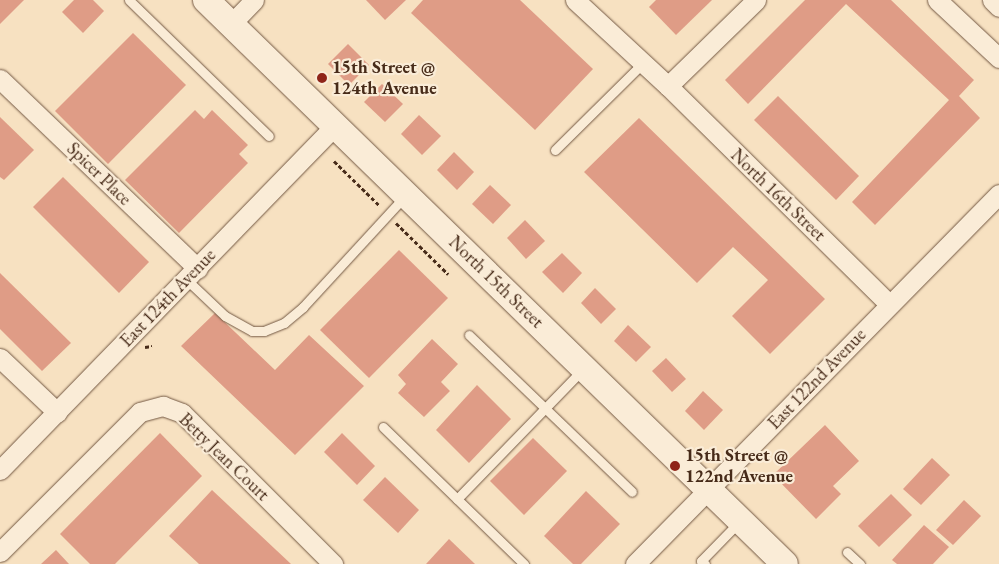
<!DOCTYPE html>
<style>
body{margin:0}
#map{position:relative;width:999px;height:564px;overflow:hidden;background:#f7e1c1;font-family:"EB Garamond",serif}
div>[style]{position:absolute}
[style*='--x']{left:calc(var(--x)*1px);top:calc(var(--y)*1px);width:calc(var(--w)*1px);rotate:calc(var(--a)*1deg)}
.building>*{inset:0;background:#df9c86}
.path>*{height:3px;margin-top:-1.5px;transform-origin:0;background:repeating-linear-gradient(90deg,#472b19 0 4px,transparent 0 6.5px)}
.roads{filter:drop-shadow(0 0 1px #735843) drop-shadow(0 0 1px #735843)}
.lane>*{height:9px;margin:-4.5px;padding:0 4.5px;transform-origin:4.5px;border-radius:4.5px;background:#faecd7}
.street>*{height:19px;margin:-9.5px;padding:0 9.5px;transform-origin:9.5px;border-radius:9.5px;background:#faecd7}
.secondary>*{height:26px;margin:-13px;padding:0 13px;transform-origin:13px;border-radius:13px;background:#faecd7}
.dots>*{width:14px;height:14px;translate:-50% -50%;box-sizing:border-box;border:2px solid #faecd7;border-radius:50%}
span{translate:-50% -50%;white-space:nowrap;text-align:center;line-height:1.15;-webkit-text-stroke:4.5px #faecd7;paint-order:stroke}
.poi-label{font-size:18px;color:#472b19;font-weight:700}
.left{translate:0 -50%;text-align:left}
.street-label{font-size:18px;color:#472b19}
</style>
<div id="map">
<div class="building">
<i style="clip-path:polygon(0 0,24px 0,0 24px)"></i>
<i style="clip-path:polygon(74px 0,93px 0,104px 11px,83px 33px,62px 12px)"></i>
<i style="clip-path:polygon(366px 0,406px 0,385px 20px)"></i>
<i style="clip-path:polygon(423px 0,520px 0,593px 69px,535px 130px,411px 13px)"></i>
<i style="clip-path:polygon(656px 0,712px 0,676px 35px,649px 7px)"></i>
<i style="clip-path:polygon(805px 0,891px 0,974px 80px,959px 96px,980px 118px,875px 225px,852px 202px,949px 100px,846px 4px,748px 104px,725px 80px)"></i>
<i style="clip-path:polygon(133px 33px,186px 85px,108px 164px,55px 111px)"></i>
<i style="clip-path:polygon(348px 44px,369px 65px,349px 85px,328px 64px)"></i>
<i style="clip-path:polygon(382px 84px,403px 104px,385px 122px,364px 102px)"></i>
<i style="clip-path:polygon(778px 96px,859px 176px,836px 200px,754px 120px)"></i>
<i style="clip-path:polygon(195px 110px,204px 119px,212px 110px,248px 145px,239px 154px,248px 163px,179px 233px,125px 180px)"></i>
<i style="clip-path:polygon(419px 115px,441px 136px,422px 155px,401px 134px)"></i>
<i style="clip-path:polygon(0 117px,34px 150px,4px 180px,0 177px)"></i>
<i style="clip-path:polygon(639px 118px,825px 299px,770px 354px,732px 316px,768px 280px,733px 247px,697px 283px,584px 172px)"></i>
<i style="clip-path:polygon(454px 152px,474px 172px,457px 190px,437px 170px)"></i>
<i style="clip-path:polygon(63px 177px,149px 262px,119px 293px,33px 207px)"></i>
<i style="clip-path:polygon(490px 185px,511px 205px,493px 224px,472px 204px)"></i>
<i style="clip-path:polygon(525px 220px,545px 241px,526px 259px,507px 238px)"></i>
<i style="clip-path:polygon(399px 250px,448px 298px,369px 378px,320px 330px)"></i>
<i style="clip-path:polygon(562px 253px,582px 273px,563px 293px,542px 272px)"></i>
<i style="clip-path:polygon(0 273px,71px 343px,42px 371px,0 329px)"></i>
<i style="clip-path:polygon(595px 288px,616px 309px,601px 324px,581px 303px)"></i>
<i style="clip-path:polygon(215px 313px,275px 370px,309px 335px,364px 386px,295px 455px,181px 346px)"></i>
<i style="clip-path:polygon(628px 325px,651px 347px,636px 362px,614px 341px)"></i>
<i style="clip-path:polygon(432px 339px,458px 364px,441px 382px,450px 391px,424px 417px,398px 393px,406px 384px,398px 375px)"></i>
<i style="clip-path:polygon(666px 358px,686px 379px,672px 392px,652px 371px)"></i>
<i style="clip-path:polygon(477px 385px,511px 419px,469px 463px,436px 430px)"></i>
<i style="clip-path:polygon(703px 391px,723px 410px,704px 430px,685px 411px)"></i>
<i style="clip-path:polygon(825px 425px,859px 461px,833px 486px,841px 494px,816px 519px,773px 475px)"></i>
<i style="clip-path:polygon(160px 433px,202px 476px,115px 564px,90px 564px,60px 534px)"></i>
<i style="clip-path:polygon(342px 433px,375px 466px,357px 485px,324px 452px)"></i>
<i style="clip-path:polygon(533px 438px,567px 471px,524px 515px,490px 481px)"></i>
<i style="clip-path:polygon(932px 458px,950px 475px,921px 505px,903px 489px)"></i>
<i style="clip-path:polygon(385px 477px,419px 510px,398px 533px,363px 500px)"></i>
<i style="clip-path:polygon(212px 490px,291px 564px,199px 564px,169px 536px)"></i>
<i style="clip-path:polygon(586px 491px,620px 524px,581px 564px,573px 564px,544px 536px)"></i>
<i style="clip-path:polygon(891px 494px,912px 515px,879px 547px,858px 526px)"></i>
<i style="clip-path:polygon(964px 500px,981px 516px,953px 545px,936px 530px)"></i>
<i style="clip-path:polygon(924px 525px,949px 547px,933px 564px,897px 564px,892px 560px)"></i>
<i style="clip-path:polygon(449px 539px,475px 564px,426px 564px)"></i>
<i style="clip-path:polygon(56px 550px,69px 564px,41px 564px)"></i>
</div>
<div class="path">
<i style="--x:334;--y:161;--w:64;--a:44.4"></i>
<i style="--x:396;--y:223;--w:73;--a:44.4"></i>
<i style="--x:145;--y:347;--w:7;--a:-8"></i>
</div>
<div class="roads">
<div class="lane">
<i style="--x:129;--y:0;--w:195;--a:44.2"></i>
<i style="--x:555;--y:150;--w:124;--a:-44.7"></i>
<i style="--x:187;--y:280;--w:52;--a:43.5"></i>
<i style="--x:225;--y:316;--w:31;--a:29"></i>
<i style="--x:252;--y:331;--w:12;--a:0"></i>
<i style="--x:264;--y:331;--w:22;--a:-22"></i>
<i style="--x:284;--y:323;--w:25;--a:-40"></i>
<i style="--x:303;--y:307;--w:151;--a:-47.4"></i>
<i style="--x:469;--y:335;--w:226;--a:43.9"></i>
<i style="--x:383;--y:427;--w:197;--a:44.2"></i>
<i style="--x:457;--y:499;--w:181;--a:-45.9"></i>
<i style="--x:847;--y:552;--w:18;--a:43"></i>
<i style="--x:705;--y:564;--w:5;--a:-143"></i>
<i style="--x:701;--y:561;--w:56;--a:-45.7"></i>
</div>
<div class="street">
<i style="--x:575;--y:0;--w:127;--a:42.8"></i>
<i style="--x:668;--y:86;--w:310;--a:44.6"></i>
<i style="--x:937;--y:0;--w:85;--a:43.1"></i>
<i style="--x:992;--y:0;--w:10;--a:45"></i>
<i style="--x:231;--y:24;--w:33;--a:-46"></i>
<i style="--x:0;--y:79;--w:274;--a:43.8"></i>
<i style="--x:668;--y:86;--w:123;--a:-44.3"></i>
<i style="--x:0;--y:358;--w:79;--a:43.5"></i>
<i style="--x:0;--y:470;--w:480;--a:-45.8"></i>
<i style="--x:0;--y:552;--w:198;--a:-45"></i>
<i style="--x:140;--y:412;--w:24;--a:-15"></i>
<i style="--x:163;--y:406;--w:20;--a:20"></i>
<i style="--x:182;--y:413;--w:214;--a:45"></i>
<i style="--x:635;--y:564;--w:519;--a:-45.47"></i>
</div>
<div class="secondary">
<i style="--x:206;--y:0;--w:808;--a:44.25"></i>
</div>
</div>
<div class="dots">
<i style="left:322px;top:78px;background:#8f2418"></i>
<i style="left:675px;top:466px;background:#8f2418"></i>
</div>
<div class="poi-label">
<span class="left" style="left:332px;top:78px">15th Street @<br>124th Avenue</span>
<span class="left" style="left:685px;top:466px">15th Street @<br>122nd Avenue</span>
</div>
<div class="street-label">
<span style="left:99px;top:174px;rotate:44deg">Spicer Place</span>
<span style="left:778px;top:195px;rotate:44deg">North 16th Street</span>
<span style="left:496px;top:282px;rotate:44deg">North 15th Street</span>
<span style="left:168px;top:298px;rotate:-46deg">East 124th Avenue</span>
<span style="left:817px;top:379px;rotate:-46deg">East 122nd Avenue</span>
<span style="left:224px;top:457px;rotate:44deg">Betty Jean Court</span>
</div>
</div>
